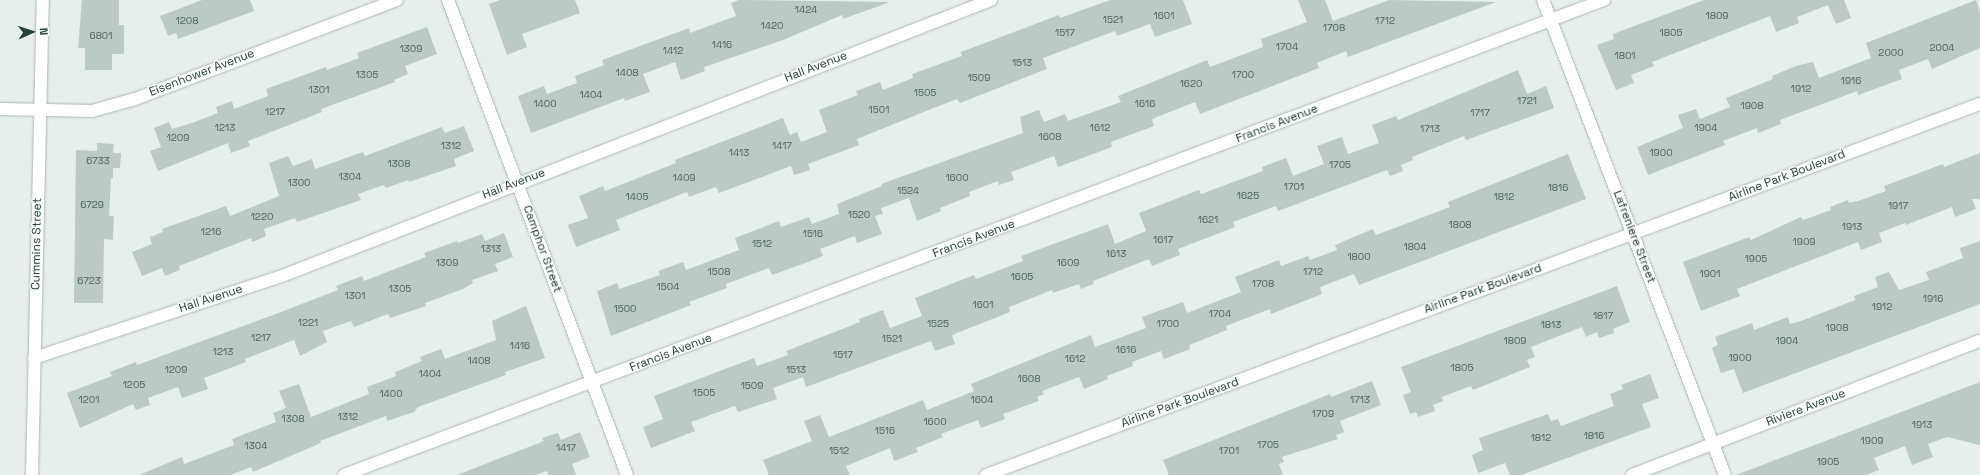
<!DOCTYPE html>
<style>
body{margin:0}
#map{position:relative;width:1980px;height:475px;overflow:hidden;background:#e6efeb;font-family:"Space Grotesk",sans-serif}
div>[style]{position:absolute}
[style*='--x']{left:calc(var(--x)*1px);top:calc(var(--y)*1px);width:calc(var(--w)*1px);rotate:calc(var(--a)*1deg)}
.building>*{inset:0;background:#bbcac4}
.roads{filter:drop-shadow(0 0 1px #a8b8b2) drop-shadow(0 0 1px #a8b8b2)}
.minor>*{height:12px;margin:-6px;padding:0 6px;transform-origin:6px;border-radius:6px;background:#fff}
span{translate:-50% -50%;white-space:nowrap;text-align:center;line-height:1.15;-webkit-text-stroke:3px #f7fbf9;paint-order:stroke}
.number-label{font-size:10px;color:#4a645c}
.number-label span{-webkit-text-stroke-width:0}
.street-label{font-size:12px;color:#24423a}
.north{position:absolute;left:12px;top:12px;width:40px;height:40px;-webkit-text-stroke:3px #f7fbf9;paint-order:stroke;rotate:87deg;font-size:11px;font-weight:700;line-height:16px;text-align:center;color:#24423a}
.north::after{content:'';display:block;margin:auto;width:14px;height:18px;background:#24423a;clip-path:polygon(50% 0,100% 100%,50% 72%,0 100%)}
</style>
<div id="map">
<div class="building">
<i style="clip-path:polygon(82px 0,119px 0,119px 25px,124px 25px,124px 54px,112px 54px,112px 70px,85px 70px,85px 48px,78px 48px)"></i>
<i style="clip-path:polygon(202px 0,250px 0,254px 11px,178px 39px,176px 33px,168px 36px,160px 16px)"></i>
<i style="clip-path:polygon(500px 0,575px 0,580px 13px,522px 34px,527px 47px,507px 55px,489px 4px)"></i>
<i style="clip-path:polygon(739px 0,890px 2px,843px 19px,842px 15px,783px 40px,704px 67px,705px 71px,681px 80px,675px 62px,643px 74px,650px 92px,625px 101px,624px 98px,531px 133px,518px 96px,544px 86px,547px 94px,577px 83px,575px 76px,604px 65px,602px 60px,689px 28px,690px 33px,736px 16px,731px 3px)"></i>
<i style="clip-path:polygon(1110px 0,1183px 0,1192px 24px,1155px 37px,1150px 24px,1117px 36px,1115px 31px,1043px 58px,1047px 69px,960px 103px,957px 99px,926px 111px,857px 139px,859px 145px,808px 164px,810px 170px,794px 175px,791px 166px,719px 193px,716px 187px,689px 197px,687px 192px,616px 220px,620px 230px,576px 247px,568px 225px,588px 218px,579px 196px,603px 186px,605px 191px,676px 163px,675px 160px,783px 118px,790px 135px,797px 132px,801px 142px,827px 132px,819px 110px,858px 95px,856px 91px,880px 82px,883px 90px,913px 78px,912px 74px,962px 56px,961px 52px,1059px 15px,1060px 18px)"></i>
<i style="clip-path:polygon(1298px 0,1325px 0,1333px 21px,1389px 0,1496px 2px,1348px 57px,1346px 51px,1317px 63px,1319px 68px,1200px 114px,1195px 102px,1152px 119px,1154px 126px,1111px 142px,1112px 147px,1058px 167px,1054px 156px,1011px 172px,1014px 180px,999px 185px,998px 181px,969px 192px,970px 196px,940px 208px,941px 211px,917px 221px,909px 198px,881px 208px,883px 214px,875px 216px,882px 234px,857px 243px,855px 236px,820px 249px,823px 256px,808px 262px,772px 275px,769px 268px,726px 284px,727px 288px,689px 302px,691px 305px,611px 336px,597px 291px,617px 283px,619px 289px,660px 275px,658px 271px,683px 262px,686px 270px,739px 250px,735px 238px,779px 221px,781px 227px,809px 217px,812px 224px,839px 214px,837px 204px,882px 186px,881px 184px,1023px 133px,1020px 117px,1039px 110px,1044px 122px,1065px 114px,1068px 121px,1121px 102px,1118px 96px,1207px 60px,1210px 67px,1263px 47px,1261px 39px,1307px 22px)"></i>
<i style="clip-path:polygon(1704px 0,1844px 0,1851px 18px,1836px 24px,1828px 5px,1797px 17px,1799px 23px,1776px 32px,1770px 16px,1652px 62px,1654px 66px,1631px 75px,1634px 83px,1616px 90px,1597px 45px,1614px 39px,1613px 34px)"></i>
<i style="clip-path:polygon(1976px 0,1980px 12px,1980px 48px,1932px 69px,1928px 59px,1899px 70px,1902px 79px,1858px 95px,1857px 91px,1780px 120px,1781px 124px,1758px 133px,1757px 128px,1723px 141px,1725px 145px,1648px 175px,1637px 147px,1683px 128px,1678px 115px,1696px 109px,1700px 119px,1730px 107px,1726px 98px,1773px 79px,1772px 76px,1796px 66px,1813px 62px,1819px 78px,1871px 58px,1866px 43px)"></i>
<i style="clip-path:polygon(427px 27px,437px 54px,405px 66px,408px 74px,394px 80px,395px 82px,321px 109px,322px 112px,248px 141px,250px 146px,231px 153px,228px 143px,158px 171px,150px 151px,161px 147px,154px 128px,169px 122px,172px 129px,192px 123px,218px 113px,216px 107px,232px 101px,234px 109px,268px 96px,266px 89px,326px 67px,327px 70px,359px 58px,357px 53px)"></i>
<i style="clip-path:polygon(1518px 70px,1527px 94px,1546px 86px,1554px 108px,1466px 140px,1464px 136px,1412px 157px,1413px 160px,1401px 165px,1403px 171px,1390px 176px,1387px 170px,1278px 211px,1276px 206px,1233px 222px,1235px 227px,1178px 249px,1180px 255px,1152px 266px,1149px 259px,1093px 281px,1094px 284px,1081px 289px,1079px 284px,1053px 293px,1052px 290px,1009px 307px,1010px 312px,952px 335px,955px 344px,935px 351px,931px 341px,806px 387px,803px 377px,773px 388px,777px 399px,738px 412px,735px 406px,691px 422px,695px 431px,651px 448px,643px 427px,663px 419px,654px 396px,754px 358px,757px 366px,788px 355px,786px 351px,860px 322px,859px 319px,883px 310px,890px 328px,922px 316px,915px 298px,974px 275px,976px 279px,1023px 261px,1021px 256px,1108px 224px,1115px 244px,1146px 231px,1139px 213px,1199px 190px,1201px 194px,1263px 171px,1262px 167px,1286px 158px,1293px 176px,1324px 164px,1317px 146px,1342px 137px,1348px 154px,1379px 143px,1372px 125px,1396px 116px,1398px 120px)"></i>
<i style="clip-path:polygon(464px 126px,474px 151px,454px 159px,456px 166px,409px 182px,408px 180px,386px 188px,384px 185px,358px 194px,361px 200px,297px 222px,295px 218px,264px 229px,266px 236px,252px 242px,251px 238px,179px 266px,180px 270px,165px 276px,162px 268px,142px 276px,132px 252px,152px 244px,150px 237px,163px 232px,162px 229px,226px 206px,230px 216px,279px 196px,269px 163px,288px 156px,293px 166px,312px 159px,315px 169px,363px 152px,365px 156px,442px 127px,445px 133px)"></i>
<i style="clip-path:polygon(97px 143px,114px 144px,113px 153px,121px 153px,120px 168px,113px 168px,113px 178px,111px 178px,109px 216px,114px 216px,113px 240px,104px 239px,103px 303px,74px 303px,76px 150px,97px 151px)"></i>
<i style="clip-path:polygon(1980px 153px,1980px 199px,1972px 199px,1976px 209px,1955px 217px,1952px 207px,1906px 225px,1905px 223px,1879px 233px,1882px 242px,1861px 250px,1858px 242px,1737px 289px,1740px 296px,1701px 311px,1683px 262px,1749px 237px,1751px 240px,1801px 217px,1803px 220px,1831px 210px,1830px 207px,1848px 200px,1849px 203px,1858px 201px,1886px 191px,1884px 186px,1943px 164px,1944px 167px)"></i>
<i style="clip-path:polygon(1568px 154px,1586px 199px,1359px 285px,1354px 274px,1320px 287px,1322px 294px,1271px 314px,1270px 309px,1226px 326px,1227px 330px,1189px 345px,1190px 349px,1164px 359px,1161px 351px,1132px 362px,1133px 366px,1107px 376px,1108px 379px,1084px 389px,1079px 377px,1042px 391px,1044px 394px,1037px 397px,1039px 401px,1003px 414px,1005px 419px,981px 428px,978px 420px,941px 434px,943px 437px,916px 448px,918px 452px,894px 461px,890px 448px,846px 466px,850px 475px,769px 475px,763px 460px,812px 441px,804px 421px,820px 415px,829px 437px,923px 400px,927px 410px,974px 391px,971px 384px,1091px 335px,1095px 347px,1146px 328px,1142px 317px,1183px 302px,1187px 313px,1241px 292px,1235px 277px,1279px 260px,1281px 266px,1308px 256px,1310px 260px,1337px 250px,1335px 245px,1373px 229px,1376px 235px,1450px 207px,1448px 202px)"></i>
<i style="clip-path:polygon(504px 233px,513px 257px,495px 264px,498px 271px,472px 280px,473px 283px,463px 289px,425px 303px,426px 306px,390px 318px,388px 314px,354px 327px,351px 321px,323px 331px,327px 342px,300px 356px,294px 340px,245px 359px,246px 362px,204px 378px,208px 389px,182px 398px,178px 387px,148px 398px,150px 405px,136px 410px,133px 404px,80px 428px,67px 393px,112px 376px,110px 372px,136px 362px,137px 365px,273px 315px,338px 290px,336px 286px,362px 276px,364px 281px,426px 257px,424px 253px,457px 241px,458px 243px,482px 234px,485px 241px)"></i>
<i style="clip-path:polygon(1980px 241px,1980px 304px,1743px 393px,1734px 369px,1721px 373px,1712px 348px,1718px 345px,1715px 337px,1752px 323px,1754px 330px,1788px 317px,1790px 324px,1801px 321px,1855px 300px,1854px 296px,1878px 287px,1875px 277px,1889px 272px,1899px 290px,1929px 280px,1926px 272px,1963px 258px,1960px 248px)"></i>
<i style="clip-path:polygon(1617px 286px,1630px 322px,1613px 329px,1614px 333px,1599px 338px,1597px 332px,1586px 337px,1582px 327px,1531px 347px,1535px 357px,1527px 360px,1530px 367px,1473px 390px,1471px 386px,1442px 397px,1443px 401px,1433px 405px,1435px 411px,1418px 417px,1416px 412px,1410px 414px,1403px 395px,1411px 392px,1401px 367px)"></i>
<i style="clip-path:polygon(526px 306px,545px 358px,505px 372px,506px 375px,418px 407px,414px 412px,387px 421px,386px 416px,320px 441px,321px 443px,253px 472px,251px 467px,230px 475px,139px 475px,182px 457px,184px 464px,234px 445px,232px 439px,276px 422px,273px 413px,286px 408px,279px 391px,299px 384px,311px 417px,369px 394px,367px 387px,396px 376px,395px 372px,422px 361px,420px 357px,441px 349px,445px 359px,496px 340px,492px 321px)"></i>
<i style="clip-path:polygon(1650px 374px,1659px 398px,1642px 404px,1651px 427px,1521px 475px,1510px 475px,1505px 463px,1478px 473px,1472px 455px,1483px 450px,1479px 438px,1548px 414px,1551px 421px,1558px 419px,1561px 426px,1614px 406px,1610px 394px,1623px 389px,1621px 385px)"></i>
<i style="clip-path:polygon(1372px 381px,1381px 405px,1340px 421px,1344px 432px,1336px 435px,1338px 439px,1282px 457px,1284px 462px,1279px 464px,1283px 475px,1169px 475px,1163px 460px,1330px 394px,1331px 397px)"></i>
<i style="clip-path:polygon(1980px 382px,1980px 445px,1947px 437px,1928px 444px,1933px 457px,1912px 465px,1905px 446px,1874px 458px,1879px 470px,1866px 475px,1736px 475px)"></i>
<i style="clip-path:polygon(580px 432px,590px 457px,572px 464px,576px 475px,548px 475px,547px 471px,535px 475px,457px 475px,544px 441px,542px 438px,558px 433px,561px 440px)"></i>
</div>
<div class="roads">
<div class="minor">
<i style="--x:448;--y:0;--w:508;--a:69.35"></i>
<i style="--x:1543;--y:0;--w:509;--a:69.04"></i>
<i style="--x:0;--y:109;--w:92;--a:1.2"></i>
<i style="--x:92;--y:111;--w:45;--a:-15.6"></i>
<i style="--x:135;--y:99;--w:280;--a:-20.7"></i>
<i style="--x:34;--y:358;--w:261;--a:-18.3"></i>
<i style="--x:282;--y:276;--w:761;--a:-21.27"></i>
<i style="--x:32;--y:475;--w:475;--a:-88.7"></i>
<i style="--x:344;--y:475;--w:1347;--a:-20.66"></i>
<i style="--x:986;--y:475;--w:1061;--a:-20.47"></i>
<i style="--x:1632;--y:475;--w:373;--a:-21.1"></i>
</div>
</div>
<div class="number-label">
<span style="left:806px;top:10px">1424</span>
<span style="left:1164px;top:16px">1601</span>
<span style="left:1717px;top:16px">1809</span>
<span style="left:1113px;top:20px">1521</span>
<span style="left:187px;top:21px">1208</span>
<span style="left:1385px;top:21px">1712</span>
<span style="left:772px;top:26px">1420</span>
<span style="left:1334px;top:28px">1708</span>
<span style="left:1065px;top:33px">1517</span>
<span style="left:1671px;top:33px">1805</span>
<span style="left:101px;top:36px">6801</span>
<span style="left:722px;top:45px">1416</span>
<span style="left:1287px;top:47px">1704</span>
<span style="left:1942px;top:48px">2004</span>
<span style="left:411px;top:49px">1309</span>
<span style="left:673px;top:51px">1412</span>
<span style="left:1891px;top:53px">2000</span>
<span style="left:1625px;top:56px">1801</span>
<span style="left:1022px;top:63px">1513</span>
<span style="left:627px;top:73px">1408</span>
<span style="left:367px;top:75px">1305</span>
<span style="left:1243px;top:75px">1700</span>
<span style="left:979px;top:78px">1509</span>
<span style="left:1851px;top:81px">1916</span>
<span style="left:1191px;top:84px">1620</span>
<span style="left:1801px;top:89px">1912</span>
<span style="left:319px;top:90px">1301</span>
<span style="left:925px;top:93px">1505</span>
<span style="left:591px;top:95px">1404</span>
<span style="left:1527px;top:101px">1721</span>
<span style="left:545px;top:104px">1400</span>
<span style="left:1145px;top:104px">1616</span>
<span style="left:1752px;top:106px">1908</span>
<span style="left:879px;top:110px">1501</span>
<span style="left:275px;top:112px">1217</span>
<span style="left:1480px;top:113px">1717</span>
<span style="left:225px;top:128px">1213</span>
<span style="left:1100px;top:128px">1612</span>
<span style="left:1706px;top:128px">1904</span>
<span style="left:1430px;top:129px">1713</span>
<span style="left:1050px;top:137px">1608</span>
<span style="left:178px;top:138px">1209</span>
<span style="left:451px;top:146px">1312</span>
<span style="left:782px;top:146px">1417</span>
<span style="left:739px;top:153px">1413</span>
<span style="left:1661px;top:153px">1900</span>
<span style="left:98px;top:161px">6733</span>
<span style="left:399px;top:164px">1308</span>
<span style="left:1340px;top:165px">1705</span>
<span style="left:350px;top:177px">1304</span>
<span style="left:684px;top:178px">1409</span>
<span style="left:957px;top:178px">1600</span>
<span style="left:299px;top:183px">1300</span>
<span style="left:1294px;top:187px">1701</span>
<span style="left:1558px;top:188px">1816</span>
<span style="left:908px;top:191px">1524</span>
<span style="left:1248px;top:196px">1625</span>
<span style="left:637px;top:197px">1405</span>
<span style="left:1504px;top:197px">1812</span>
<span style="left:92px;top:205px">6729</span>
<span style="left:1898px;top:206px">1917</span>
<span style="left:859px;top:215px">1520</span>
<span style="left:262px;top:217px">1220</span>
<span style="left:1208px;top:220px">1621</span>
<span style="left:1460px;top:225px">1808</span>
<span style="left:1852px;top:227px">1913</span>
<span style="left:211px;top:232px">1216</span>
<span style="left:813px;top:234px">1516</span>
<span style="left:1163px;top:240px">1617</span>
<span style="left:1804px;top:242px">1909</span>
<span style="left:762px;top:244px">1512</span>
<span style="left:1415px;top:247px">1804</span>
<span style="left:491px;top:249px">1313</span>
<span style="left:1116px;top:254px">1613</span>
<span style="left:1359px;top:257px">1800</span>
<span style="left:1756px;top:259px">1905</span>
<span style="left:447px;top:263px">1309</span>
<span style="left:1068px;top:263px">1609</span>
<span style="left:719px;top:272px">1508</span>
<span style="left:1313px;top:272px">1712</span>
<span style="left:1710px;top:274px">1901</span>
<span style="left:1022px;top:277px">1605</span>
<span style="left:89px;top:281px">6723</span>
<span style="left:1263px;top:284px">1708</span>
<span style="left:668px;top:287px">1504</span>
<span style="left:400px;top:289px">1305</span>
<span style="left:355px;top:296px">1301</span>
<span style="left:1933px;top:299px">1916</span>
<span style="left:983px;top:305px">1601</span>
<span style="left:1882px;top:307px">1912</span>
<span style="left:625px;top:309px">1500</span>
<span style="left:1220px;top:314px">1704</span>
<span style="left:1603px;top:316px">1817</span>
<span style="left:308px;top:323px">1221</span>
<span style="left:938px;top:324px">1525</span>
<span style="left:1168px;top:324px">1700</span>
<span style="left:1551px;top:325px">1813</span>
<span style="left:1837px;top:328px">1908</span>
<span style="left:261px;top:338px">1217</span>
<span style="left:892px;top:339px">1521</span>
<span style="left:1515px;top:341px">1809</span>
<span style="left:1787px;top:341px">1904</span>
<span style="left:520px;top:346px">1416</span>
<span style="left:1126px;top:350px">1616</span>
<span style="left:223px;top:352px">1213</span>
<span style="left:843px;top:355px">1517</span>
<span style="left:1740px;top:358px">1900</span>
<span style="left:1075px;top:359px">1612</span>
<span style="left:479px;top:361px">1408</span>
<span style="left:1462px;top:368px">1805</span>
<span style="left:176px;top:370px">1209</span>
<span style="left:796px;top:370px">1513</span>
<span style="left:430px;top:374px">1404</span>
<span style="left:1029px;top:379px">1608</span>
<span style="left:134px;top:385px">1205</span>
<span style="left:752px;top:386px">1509</span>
<span style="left:704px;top:393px">1505</span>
<span style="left:391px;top:394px">1400</span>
<span style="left:89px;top:400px">1201</span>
<span style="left:982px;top:400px">1604</span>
<span style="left:1360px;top:400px">1713</span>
<span style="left:1323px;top:414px">1709</span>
<span style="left:348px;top:417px">1312</span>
<span style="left:293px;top:419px">1308</span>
<span style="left:935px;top:422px">1600</span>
<span style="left:1922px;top:425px">1913</span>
<span style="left:885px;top:431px">1516</span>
<span style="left:1594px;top:436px">1816</span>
<span style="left:1541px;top:438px">1812</span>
<span style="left:1872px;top:441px">1909</span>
<span style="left:1268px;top:445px">1705</span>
<span style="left:256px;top:446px">1304</span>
<span style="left:566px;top:448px">1417</span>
<span style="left:839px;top:451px">1512</span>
<span style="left:1229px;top:451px">1701</span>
<span style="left:1828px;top:462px">1905</span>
</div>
<div class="street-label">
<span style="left:816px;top:67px;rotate:-21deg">Hall Avenue</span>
<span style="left:202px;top:73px;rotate:-21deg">Eisenhower Avenue</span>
<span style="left:1277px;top:124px;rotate:-21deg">Francis Avenue</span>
<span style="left:1787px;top:176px;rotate:-21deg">Airline Park Boulevard</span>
<span style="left:514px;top:184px;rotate:-21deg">Hall Avenue</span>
<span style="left:1634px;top:237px;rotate:69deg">Lafreniere Street</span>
<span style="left:974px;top:239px;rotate:-21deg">Francis Avenue</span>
<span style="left:37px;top:244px;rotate:-89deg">Cummins Street</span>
<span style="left:542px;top:249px;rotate:70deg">Camphor Street</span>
<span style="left:1483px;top:289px;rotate:-20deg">Airline Park Boulevard</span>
<span style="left:211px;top:299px;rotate:-18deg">Hall Avenue</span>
<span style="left:671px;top:353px;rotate:-21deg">Francis Avenue</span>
<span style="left:1180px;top:403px;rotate:-20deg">Airline Park Boulevard</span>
<span style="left:1806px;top:408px;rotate:-21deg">Riviere Avenue</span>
</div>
<div class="north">N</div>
</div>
